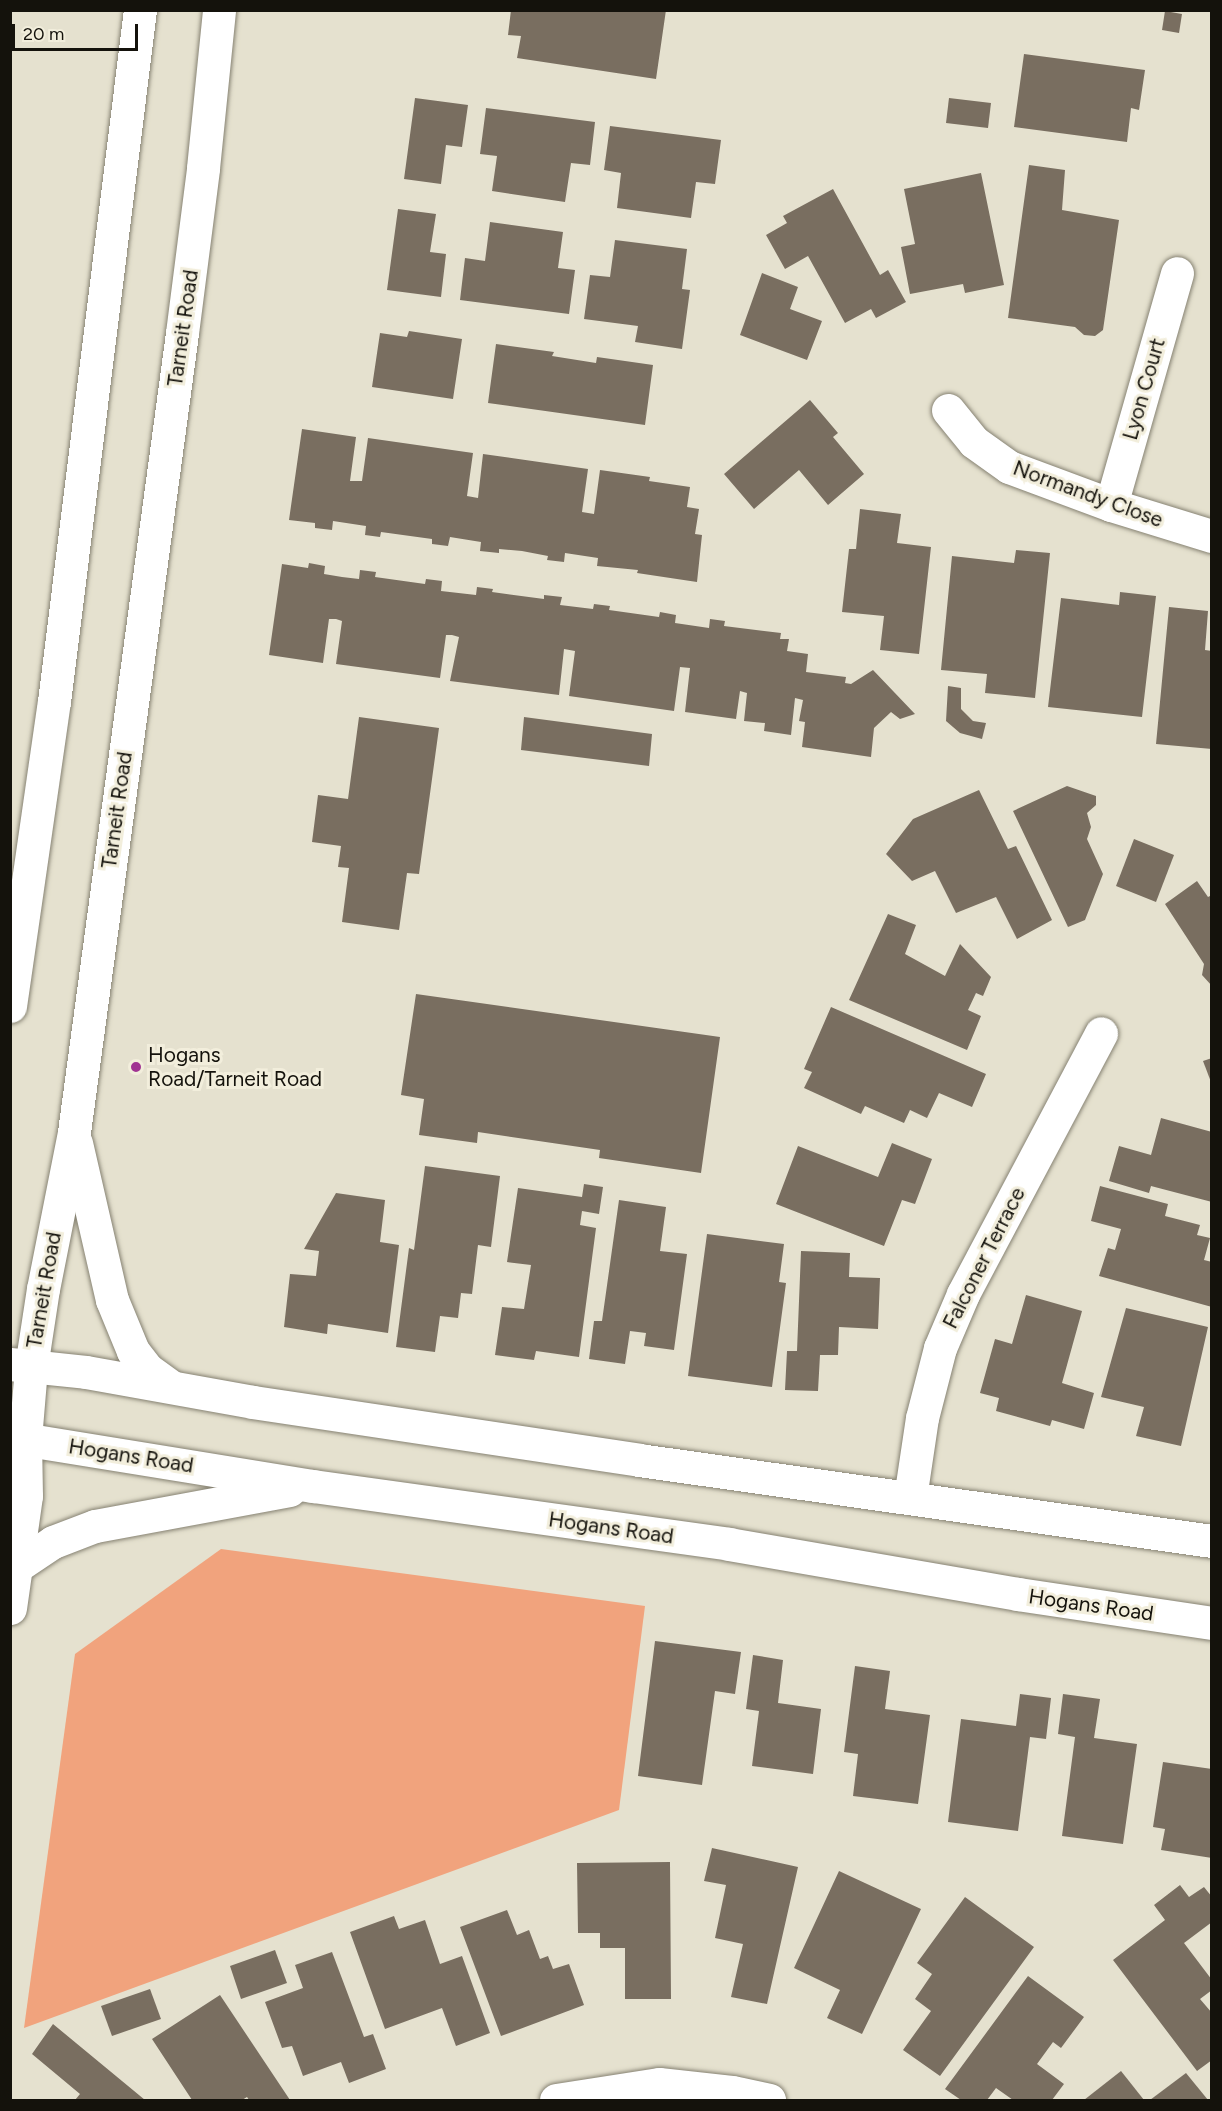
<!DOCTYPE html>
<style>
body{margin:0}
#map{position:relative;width:1222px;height:2111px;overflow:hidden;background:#e5e1cf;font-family:Figtree,sans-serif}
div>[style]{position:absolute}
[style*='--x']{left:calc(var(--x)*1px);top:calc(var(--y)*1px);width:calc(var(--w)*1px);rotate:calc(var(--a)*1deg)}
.green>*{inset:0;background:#f1a37d}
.building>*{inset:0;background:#796e60}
.roads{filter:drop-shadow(0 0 2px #868272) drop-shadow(0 0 2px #868272)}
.street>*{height:33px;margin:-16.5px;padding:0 16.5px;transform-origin:16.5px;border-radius:16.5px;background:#fff}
.secondary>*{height:33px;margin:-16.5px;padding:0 16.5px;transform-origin:16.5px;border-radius:16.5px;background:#fff}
.dots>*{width:16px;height:16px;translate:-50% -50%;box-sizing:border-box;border:3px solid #f2eedc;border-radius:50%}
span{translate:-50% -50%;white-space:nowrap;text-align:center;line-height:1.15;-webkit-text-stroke:6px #f2eedc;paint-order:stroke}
.street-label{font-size:21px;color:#14120c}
.poi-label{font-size:21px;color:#14120c}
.left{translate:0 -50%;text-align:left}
.frame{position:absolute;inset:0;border:12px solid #14120c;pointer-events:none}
.scale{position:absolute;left:12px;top:24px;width:126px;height:27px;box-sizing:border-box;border:3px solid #14120c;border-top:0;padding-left:8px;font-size:18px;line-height:21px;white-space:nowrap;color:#14120c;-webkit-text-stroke:4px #f2eedc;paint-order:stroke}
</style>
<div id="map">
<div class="green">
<i style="clip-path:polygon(221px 1549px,645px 1606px,619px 1810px,24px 2028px,75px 1654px)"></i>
</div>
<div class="building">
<i style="clip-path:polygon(511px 10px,666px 10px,656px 79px,517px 58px,521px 36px,508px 35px)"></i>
<i style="clip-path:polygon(1165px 11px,1182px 14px,1179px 33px,1162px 30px)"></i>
<i style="clip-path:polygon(1024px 54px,1145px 70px,1139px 110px,1131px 108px,1127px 142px,1014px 127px)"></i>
<i style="clip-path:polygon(415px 98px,468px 105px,462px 147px,446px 145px,441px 184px,404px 179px)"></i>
<i style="clip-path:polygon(949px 98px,991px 103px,988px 128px,946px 123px)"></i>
<i style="clip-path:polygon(486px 108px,595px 122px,590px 165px,571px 163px,565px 202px,492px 191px,497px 156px,480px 154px)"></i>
<i style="clip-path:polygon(610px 126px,721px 140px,715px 184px,696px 182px,691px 218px,617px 208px,621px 173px,604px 170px)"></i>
<i style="clip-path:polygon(1029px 165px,1065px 170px,1062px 210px,1119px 220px,1103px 330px,1095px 336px,1084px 335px,1075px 327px,1008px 318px)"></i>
<i style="clip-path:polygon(981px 173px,1004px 285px,965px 293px,963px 284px,910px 294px,901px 247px,915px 244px,904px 189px)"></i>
<i style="clip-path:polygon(833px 189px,880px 275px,888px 270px,906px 302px,876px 318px,871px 309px,845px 323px,808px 256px,785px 269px,766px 235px,787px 223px,783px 216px)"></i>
<i style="clip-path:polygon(398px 209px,436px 214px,430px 252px,446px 254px,441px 297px,387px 290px)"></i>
<i style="clip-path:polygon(490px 222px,563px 232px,558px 268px,575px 270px,569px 314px,460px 300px,465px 258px,485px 261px)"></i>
<i style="clip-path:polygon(615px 240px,687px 249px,682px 289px,690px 290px,682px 349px,635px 342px,638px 326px,584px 319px,590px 275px,610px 277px)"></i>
<i style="clip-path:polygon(762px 273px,798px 287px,790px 309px,822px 321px,807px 360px,740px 335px)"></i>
<i style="clip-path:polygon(409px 331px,462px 339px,453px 399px,372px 387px,380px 333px,407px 337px)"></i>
<i style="clip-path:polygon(496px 344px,554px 352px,552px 356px,596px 363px,597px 357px,653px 365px,645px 425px,488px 403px)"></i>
<i style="clip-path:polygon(810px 400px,838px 433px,833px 437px,864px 474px,828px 505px,799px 470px,754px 509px,724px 474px)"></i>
<i style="clip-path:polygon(302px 429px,356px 437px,350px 481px,362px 481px,368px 438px,473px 453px,467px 496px,478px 498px,483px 454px,588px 469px,582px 512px,594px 514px,600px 470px,650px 477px,649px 481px,690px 487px,687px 507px,699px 509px,695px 534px,702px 535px,697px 582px,637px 573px,638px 570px,597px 566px,598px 558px,565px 553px,564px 562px,547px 560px,548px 556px,522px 551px,499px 549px,499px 553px,480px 551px,481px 542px,450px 537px,448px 546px,432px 544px,432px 539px,381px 532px,380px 537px,365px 535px,366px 526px,333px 521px,332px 530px,315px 528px,315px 523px,289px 520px)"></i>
<i style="clip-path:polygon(860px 509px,901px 514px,897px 543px,931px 547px,919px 654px,880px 650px,884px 616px,842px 612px,849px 549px,856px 549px)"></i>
<i style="clip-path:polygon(1016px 550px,1050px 553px,1035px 698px,985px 693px,987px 674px,941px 670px,952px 556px,1014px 563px)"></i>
<i style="clip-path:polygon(309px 563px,325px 566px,324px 574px,342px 577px,359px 579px,360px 570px,376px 572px,375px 577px,425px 584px,426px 579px,442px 581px,441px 591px,476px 595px,477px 587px,493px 589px,492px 592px,544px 599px,544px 595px,562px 597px,560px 605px,593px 609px,594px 604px,610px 606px,609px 610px,659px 617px,660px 612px,676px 615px,675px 623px,709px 628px,710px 619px,725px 621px,724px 626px,781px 633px,780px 639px,789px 639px,787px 651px,808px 654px,806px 672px,846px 677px,845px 683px,851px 684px,873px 670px,915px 714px,900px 719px,891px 712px,874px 728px,871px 757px,802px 747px,805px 722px,799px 721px,803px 700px,795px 698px,791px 735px,764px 731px,765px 723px,744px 721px,747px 693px,740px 691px,736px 719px,685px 712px,690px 668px,680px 667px,674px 711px,569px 696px,575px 651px,564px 649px,559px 695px,450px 681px,459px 637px,452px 635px,446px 635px,440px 678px,336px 664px,342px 621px,336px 619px,329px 619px,323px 663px,269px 655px,282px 564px,308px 568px)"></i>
<i style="clip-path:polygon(1120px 592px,1156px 596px,1142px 717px,1048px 707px,1061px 598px,1119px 605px)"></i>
<i style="clip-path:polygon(1169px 607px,1208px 611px,1205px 650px,1212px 651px,1212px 749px,1156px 744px)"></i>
<i style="clip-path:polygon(948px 686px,961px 688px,961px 709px,973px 721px,986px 723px,982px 739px,960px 733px,946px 721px)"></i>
<i style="clip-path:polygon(359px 717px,439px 728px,419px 874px,407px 873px,399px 930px,342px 922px,349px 868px,338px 867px,341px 846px,312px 842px,318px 795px,348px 799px)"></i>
<i style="clip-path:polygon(524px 717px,652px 734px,649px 766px,521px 750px)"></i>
<i style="clip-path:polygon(1067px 786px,1096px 796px,1096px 805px,1087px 813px,1091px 827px,1087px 839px,1103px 874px,1085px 920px,1068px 927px,1013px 811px)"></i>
<i style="clip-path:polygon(979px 790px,1008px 849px,1016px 846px,1052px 920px,1017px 939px,996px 897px,956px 913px,935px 871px,912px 881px,886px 854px,913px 819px)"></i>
<i style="clip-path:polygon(1134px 839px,1174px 855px,1156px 902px,1116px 886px)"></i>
<i style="clip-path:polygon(1197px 881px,1208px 897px,1212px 895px,1212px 986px,1202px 975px,1204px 964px,1165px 904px)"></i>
<i style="clip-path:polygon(888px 914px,916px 925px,905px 954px,945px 976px,960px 944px,991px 977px,983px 996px,976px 993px,968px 1010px,981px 1016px,967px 1050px,849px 1000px)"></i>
<i style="clip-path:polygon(416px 994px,720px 1037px,701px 1173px,599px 1158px,600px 1150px,478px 1132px,477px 1143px,419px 1135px,424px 1099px,401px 1095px)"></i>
<i style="clip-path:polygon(831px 1007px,986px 1074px,972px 1107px,939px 1093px,927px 1118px,910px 1110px,904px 1123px,865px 1106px,861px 1114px,804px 1088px,812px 1072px,804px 1069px)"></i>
<i style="clip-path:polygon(1212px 1058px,1212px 1082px,1211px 1082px,1203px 1061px)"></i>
<i style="clip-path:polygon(1161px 1118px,1212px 1132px,1212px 1202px,1151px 1186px,1149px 1193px,1109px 1181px,1119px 1146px,1151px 1155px)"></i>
<i style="clip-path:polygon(892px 1143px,932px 1159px,915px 1204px,902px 1200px,884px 1246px,776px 1204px,798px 1146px,878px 1177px)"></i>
<i style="clip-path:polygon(425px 1166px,500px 1176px,491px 1247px,478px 1245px,472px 1294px,461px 1293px,458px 1318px,440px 1316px,435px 1352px,396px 1347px,409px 1248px,414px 1250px)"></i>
<i style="clip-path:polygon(584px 1184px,603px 1187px,599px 1214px,582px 1211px,580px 1225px,596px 1228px,579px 1357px,536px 1351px,534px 1360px,495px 1355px,502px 1307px,524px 1309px,531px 1265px,507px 1262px,518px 1188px,582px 1197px)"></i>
<i style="clip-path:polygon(1100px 1186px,1168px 1204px,1165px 1216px,1200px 1225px,1197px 1235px,1210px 1238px,1204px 1260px,1212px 1262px,1212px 1307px,1099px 1276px,1108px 1248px,1115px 1250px,1121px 1229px,1091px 1221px)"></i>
<i style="clip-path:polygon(336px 1193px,385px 1200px,380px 1242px,399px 1245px,388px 1333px,328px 1324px,327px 1334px,284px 1327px,290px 1274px,316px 1276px,319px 1251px,304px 1249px)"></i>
<i style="clip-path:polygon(619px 1200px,666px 1207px,660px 1251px,687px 1254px,674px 1350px,644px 1346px,646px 1333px,630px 1331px,625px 1364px,589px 1359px,594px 1321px,602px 1321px)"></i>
<i style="clip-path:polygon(707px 1234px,784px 1244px,779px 1282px,786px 1283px,772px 1387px,688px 1376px)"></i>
<i style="clip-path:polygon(801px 1251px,850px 1253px,849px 1277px,880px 1278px,878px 1329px,839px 1327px,838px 1355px,820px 1355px,818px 1391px,785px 1390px,787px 1351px,797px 1351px)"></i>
<i style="clip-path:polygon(1026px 1295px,1082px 1311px,1062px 1383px,1094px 1393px,1084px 1429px,1052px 1420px,1050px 1426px,996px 1411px,999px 1398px,980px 1393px,995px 1339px,1012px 1344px)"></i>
<i style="clip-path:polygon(1126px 1308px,1208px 1327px,1181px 1446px,1136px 1436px,1144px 1407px,1101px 1397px)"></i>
<i style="clip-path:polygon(655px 1641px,741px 1652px,735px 1694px,715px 1691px,702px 1785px,638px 1776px)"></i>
<i style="clip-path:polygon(753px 1655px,783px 1660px,778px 1703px,821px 1709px,813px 1774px,752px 1766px,759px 1711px,746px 1709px)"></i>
<i style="clip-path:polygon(855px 1666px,890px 1671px,885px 1709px,930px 1715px,918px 1804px,853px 1796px,858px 1754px,844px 1752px)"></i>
<i style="clip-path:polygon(1020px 1694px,1051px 1698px,1046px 1739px,1030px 1737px,1018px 1831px,948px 1822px,961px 1719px,1016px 1726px)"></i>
<i style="clip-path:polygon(1063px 1694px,1100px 1699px,1094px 1738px,1137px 1744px,1123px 1844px,1062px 1836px,1075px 1737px,1058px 1734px)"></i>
<i style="clip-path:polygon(1163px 1762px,1212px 1769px,1212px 1858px,1161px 1850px,1165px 1829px,1153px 1827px)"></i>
<i style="clip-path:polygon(712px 1848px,798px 1867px,767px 2004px,731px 1997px,743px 1944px,715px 1938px,726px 1885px,704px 1881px)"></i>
<i style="clip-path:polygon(670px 1862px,671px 1999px,625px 1999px,625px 1948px,600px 1948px,600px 1933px,578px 1933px,577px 1863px)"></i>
<i style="clip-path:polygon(839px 1871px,921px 1909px,862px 2034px,827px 2018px,840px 1990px,794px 1968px)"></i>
<i style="clip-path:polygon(1180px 1885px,1189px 1897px,1204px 1887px,1212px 1897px,1212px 1922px,1184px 1943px,1212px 1980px,1212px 1990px,1200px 1999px,1212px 2013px,1212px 2060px,1197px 2071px,1113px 1960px,1165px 1920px,1154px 1905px)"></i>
<i style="clip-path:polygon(965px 1897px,1034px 1947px,940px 2076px,903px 2050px,931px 2011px,915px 1999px,932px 1974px,917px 1963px)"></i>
<i style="clip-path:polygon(507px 1910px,517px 1935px,529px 1930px,540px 1959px,548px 1956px,553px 1969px,569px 1964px,584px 2005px,501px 2036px,460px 1927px)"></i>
<i style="clip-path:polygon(394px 1916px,399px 1929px,425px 1920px,440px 1964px,462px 1956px,490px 2033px,456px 2046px,442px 2008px,385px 2029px,350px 1932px)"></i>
<i style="clip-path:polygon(275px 1950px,287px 1983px,241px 1999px,230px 1966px)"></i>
<i style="clip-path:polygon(332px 1952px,364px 2037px,373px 2034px,386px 2069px,349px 2083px,341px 2062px,303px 2076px,292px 2046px,282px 2048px,265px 2002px,303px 1988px,295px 1965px)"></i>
<i style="clip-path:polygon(1028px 1976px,1084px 2017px,1061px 2048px,1053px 2042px,1037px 2064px,1064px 2084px,1052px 2100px,1013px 2100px,996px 2088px,987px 2100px,961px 2100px,945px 2089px)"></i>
<i style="clip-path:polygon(150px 1989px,161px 2019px,112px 2036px,101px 2006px)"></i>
<i style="clip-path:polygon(220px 1995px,290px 2100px,249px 2100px,247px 2097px,242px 2100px,192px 2100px,152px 2039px)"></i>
<i style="clip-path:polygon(53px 2024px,145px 2100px,75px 2100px,80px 2094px,32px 2054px)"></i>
<i style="clip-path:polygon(1121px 2071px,1144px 2100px,1084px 2100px)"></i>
<i style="clip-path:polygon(1186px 2073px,1208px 2100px,1150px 2100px)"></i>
</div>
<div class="roads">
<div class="street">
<i style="--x:948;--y:410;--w:41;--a:50.9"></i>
<i style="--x:974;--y:442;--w:43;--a:35.5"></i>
<i style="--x:1009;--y:467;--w:109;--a:20.4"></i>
<i style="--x:1111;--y:505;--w:106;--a:17.1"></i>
<i style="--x:1111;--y:505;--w:241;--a:-74.1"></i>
<i style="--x:910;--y:1498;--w:81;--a:-81.5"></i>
<i style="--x:922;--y:1418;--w:72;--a:-75.6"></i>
<i style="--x:940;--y:1348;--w:59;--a:-66.9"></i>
<i style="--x:963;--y:1294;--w:295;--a:-62.1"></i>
<i style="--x:556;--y:2100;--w:104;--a:-8.8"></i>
<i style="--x:659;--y:2084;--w:73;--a:6.3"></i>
<i style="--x:732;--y:2092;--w:38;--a:12"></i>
</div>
<div class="secondary">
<i style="--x:10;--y:1006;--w:307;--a:-81.8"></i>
<i style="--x:54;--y:702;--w:697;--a:-82.92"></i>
<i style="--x:76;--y:1143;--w:161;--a:77.1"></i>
<i style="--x:112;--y:1300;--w:55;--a:67.6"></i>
<i style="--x:133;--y:1351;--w:23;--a:52"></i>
<i style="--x:147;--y:1369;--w:29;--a:36"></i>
<i style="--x:10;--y:1364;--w:76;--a:6"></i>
<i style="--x:86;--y:1372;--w:170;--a:10.2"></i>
<i style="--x:253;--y:1402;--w:390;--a:8.5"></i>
<i style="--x:639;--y:1460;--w:579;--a:8.05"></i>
<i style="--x:10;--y:1437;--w:307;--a:9.2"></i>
<i style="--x:313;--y:1486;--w:420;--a:7.9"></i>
<i style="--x:729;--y:1544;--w:293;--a:9.8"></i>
<i style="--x:1018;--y:1594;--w:196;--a:8.5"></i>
<i style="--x:17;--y:1566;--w:43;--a:-33.7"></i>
<i style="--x:53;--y:1542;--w:45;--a:-20.9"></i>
<i style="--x:95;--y:1526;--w:198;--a:-10.5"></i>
<i style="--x:10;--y:1608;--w:113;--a:-81.9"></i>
<i style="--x:26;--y:1496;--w:57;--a:-91"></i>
<i style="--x:25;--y:1439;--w:72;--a:-85.2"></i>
<i style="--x:31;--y:1367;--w:79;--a:-81.3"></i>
<i style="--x:43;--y:1289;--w:160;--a:-78.8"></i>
<i style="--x:74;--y:1132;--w:806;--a:-82.3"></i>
<i style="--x:182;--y:333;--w:166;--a:-82.7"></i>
<i style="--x:203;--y:168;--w:159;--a:-84.2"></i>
</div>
</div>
<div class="dots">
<i style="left:136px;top:1067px;background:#a03392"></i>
</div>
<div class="street-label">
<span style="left:183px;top:328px;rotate:-82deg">Tarneit Road</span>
<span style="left:1144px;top:389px;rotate:-74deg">Lyon Court</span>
<span style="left:1088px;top:494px;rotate:20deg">Normandy Close</span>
<span style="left:117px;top:810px;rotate:-82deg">Tarneit Road</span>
<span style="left:984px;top:1258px;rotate:-63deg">Falconer Terrace</span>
<span style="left:44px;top:1290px;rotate:-80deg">Tarneit Road</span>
<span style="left:131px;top:1456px;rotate:9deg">Hogans Road</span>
<span style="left:611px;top:1528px;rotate:8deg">Hogans Road</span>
<span style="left:1091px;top:1605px;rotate:8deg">Hogans Road</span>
</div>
<div class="poi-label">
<span class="left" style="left:148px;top:1067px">Hogans<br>Road/Tarneit Road</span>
</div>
<div class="frame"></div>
<div class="scale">20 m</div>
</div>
